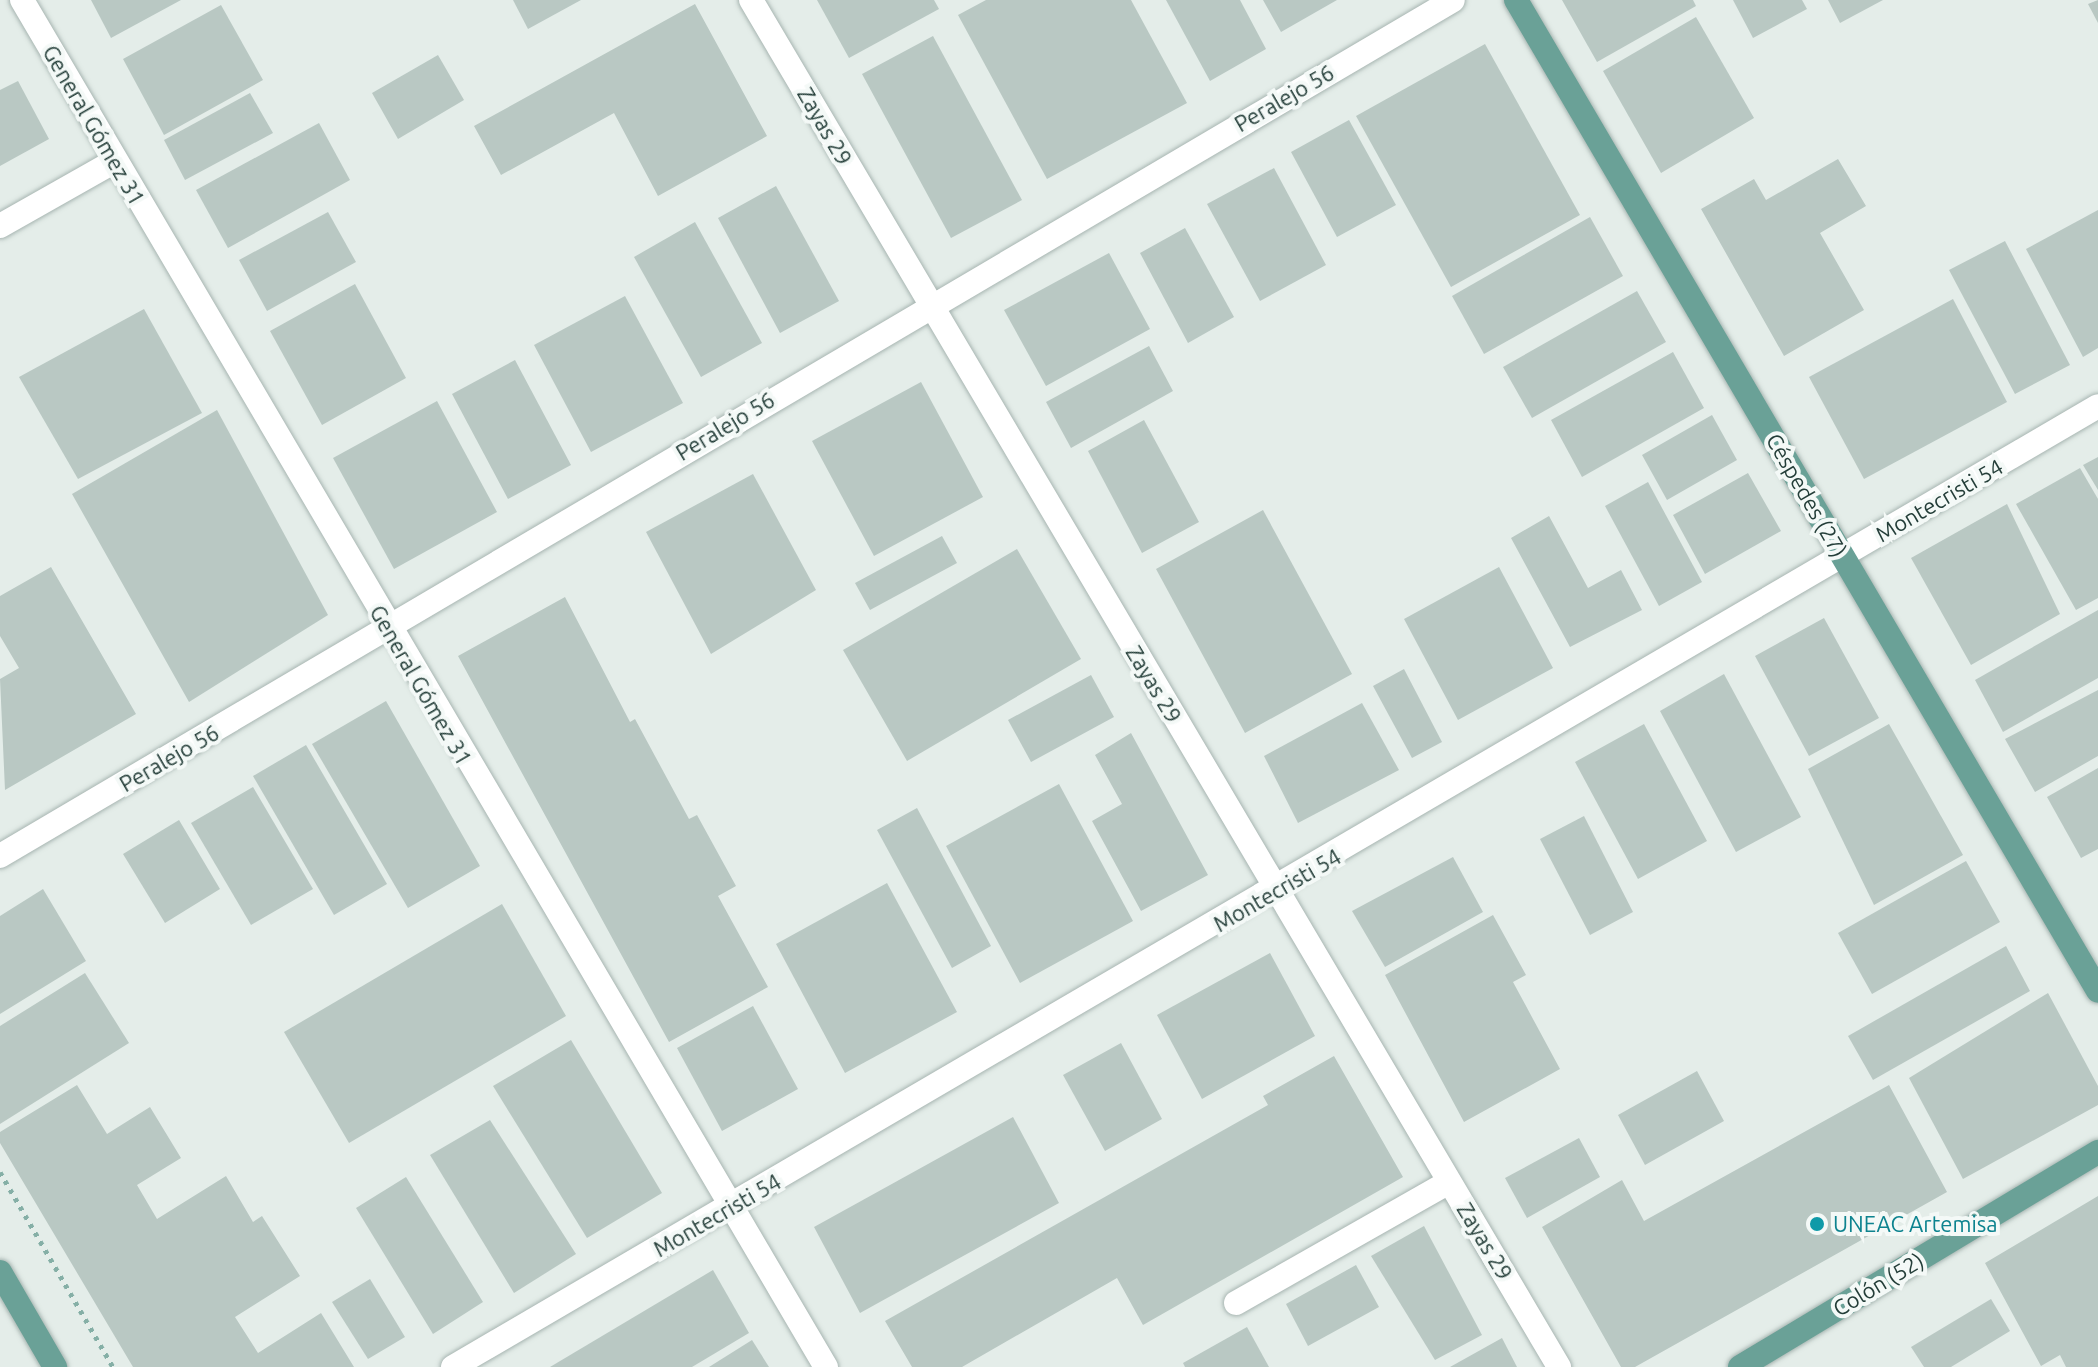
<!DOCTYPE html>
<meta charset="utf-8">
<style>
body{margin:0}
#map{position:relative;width:2098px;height:1367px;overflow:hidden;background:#e4ede9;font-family:Ubuntu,sans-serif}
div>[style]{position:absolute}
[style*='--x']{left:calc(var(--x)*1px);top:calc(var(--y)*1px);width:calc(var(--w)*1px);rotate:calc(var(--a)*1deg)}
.building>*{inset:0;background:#b9c8c3}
.path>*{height:5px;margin-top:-2.5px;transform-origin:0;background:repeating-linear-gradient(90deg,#85afa6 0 4px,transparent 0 10px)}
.roads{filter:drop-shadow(0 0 2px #a7b5b1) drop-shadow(0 0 2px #a7b5b1)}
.minor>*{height:24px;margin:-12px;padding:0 12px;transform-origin:12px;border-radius:12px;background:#fff}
.major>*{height:24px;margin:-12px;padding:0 12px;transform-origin:12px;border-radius:12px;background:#6aa197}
.dots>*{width:22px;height:22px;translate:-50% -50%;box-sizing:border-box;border:4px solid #f4f9f7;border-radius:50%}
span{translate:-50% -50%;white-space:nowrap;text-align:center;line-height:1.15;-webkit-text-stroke:8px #f4f9f7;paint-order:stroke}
.street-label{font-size:22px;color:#243e39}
.culture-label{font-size:22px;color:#0d838f}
.left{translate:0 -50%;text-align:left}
</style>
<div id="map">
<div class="building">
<i style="clip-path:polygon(91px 0,181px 0,111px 38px)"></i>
<i style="clip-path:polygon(513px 0,581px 0,528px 29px)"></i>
<i style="clip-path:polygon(817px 0,934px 0,939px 9px,849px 58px)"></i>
<i style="clip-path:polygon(986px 0,1131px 0,1187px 103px,1047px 179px,958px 15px)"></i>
<i style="clip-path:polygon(1166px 0,1240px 0,1266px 49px,1210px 81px)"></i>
<i style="clip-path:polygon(1263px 0,1337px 0,1281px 32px)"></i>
<i style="clip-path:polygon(1562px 0,1693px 0,1696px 6px,1597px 62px)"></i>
<i style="clip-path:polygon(1733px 0,1802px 0,1807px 9px,1753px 38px)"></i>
<i style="clip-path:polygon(1828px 0,1883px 0,1840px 23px)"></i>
<i style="clip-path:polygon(2098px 0,2098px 23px,2088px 4px)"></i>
<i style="clip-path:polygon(695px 4px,767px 136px,658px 196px,614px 113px,501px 175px,474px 126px)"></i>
<i style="clip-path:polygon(221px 5px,263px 80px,164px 135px,123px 59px)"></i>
<i style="clip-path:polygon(1696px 17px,1754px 118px,1661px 173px,1603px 71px)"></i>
<i style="clip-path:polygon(933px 36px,1022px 200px,951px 238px,862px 74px)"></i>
<i style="clip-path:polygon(1485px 44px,1580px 215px,1451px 287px,1356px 116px)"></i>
<i style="clip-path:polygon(438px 55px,464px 100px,398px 139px,372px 93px)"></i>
<i style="clip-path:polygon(18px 81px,49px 139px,0 166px,0 90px)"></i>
<i style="clip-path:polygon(250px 93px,273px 133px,185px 180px,164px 140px)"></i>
<i style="clip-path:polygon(1349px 120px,1396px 205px,1337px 237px,1291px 152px)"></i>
<i style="clip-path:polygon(319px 123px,350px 180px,228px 248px,196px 190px)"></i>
<i style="clip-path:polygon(1838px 159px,1866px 206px,1820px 233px,1864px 310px,1784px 356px,1701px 209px,1754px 179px,1766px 200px)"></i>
<i style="clip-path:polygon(1274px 168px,1326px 265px,1260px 301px,1207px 204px)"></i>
<i style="clip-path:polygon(776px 186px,839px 301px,780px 333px,718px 218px)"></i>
<i style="clip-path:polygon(2098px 210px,2098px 348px,2083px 357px,2026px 249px)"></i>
<i style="clip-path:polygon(328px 212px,356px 262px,267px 311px,239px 260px)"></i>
<i style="clip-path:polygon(1590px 217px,1623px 276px,1484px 354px,1452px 296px)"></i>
<i style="clip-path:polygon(695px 222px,762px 343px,701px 377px,634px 257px)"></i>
<i style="clip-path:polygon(1185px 228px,1234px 317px,1188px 343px,1140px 253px)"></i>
<i style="clip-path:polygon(2005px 241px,2070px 365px,2015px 394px,1949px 270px)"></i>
<i style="clip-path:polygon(1109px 253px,1150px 329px,1046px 386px,1004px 310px)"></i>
<i style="clip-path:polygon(355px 284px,406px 378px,322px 425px,270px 331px)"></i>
<i style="clip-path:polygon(1637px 291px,1666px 342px,1532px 418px,1503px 367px)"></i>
<i style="clip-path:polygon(625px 296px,683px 403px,591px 452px,534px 345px)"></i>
<i style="clip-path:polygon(1953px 299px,2007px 402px,1864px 479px,1809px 377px)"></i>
<i style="clip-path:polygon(144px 309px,202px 413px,78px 479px,19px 377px)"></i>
<i style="clip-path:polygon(1149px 346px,1173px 391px,1071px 448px,1046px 402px)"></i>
<i style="clip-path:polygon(1673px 352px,1704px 408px,1582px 477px,1551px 420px)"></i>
<i style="clip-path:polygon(515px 360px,571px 465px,508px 499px,452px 394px)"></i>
<i style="clip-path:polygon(921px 382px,983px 497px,874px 556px,812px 441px)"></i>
<i style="clip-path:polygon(437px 401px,497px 512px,394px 569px,333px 458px)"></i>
<i style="clip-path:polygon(217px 410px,328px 615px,189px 702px,72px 494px)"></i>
<i style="clip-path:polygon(1712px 415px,1737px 460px,1667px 500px,1642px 455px)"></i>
<i style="clip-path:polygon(1144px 420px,1199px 522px,1142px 553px,1088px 451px)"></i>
<i style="clip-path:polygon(2098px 457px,2098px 490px,2083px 465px)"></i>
<i style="clip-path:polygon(2080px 468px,2098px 499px,2098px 598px,2076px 610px,2016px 504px)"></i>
<i style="clip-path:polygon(1748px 473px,1781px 531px,1705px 574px,1673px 515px)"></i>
<i style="clip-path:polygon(753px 474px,816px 590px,711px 654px,646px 532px)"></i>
<i style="clip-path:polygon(1648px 482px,1702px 582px,1659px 606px,1605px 506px)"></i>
<i style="clip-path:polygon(2007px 504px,2060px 614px,1971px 665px,1911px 558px)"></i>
<i style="clip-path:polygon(1263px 510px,1352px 674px,1245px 733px,1156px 569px)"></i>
<i style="clip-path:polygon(1549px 516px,1588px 588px,1621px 570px,1642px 610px,1570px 647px,1511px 538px)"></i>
<i style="clip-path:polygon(942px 536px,957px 563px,870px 610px,855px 583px)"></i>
<i style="clip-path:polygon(1017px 549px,1081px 659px,907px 761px,843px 650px)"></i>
<i style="clip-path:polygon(51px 567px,136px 714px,5px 790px,0 679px,19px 668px,0 636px,0 596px)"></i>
<i style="clip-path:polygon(1499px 567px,1553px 668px,1458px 720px,1404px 619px)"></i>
<i style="clip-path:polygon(565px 597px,630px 722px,635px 719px,689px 819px,697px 815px,736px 886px,718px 896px,768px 987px,669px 1042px,458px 656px)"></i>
<i style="clip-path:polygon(2098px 610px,2098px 678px,2003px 732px,1975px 680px)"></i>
<i style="clip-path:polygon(1824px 618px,1879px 718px,1809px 756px,1755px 656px)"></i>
<i style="clip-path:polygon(1404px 669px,1442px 742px,1412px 758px,1373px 686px)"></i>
<i style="clip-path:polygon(1724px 674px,1801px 817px,1736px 852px,1660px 711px)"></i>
<i style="clip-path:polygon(1091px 675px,1114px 717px,1031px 762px,1008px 720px)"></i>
<i style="clip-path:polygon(2098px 690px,2098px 756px,2035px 792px,2005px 739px)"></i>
<i style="clip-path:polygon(386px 701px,480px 866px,408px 908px,312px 744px)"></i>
<i style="clip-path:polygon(1362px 703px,1399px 770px,1298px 823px,1264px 756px)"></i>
<i style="clip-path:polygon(1644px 724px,1707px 841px,1638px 879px,1575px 762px)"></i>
<i style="clip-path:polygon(1889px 724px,1963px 855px,1874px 905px,1808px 769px)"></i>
<i style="clip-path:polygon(1131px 733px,1208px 875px,1141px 911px,1092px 821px,1122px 804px,1095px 755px)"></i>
<i style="clip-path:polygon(306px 745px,387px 884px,334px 915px,253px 776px)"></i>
<i style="clip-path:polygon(2098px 768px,2098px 849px,2081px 858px,2047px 797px)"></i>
<i style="clip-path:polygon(1059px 784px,1133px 921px,1020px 983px,946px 846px)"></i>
<i style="clip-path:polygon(253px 787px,313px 889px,251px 925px,191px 823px)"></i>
<i style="clip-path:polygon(917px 808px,991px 946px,952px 968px,877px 830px)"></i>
<i style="clip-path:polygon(1584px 816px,1633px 912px,1590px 935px,1540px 839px)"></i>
<i style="clip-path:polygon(179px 820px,220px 889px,165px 923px,123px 854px)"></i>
<i style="clip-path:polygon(1453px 857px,1483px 912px,1385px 967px,1352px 911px)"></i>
<i style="clip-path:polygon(1966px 861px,2000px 922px,1872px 994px,1838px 933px)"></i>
<i style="clip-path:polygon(887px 883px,957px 1012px,845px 1073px,776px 944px)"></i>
<i style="clip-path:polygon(43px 889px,86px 961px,0 1014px,0 916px)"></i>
<i style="clip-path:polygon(502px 904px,566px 1016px,349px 1143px,284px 1032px)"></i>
<i style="clip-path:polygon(1493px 915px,1526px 975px,1513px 982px,1560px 1069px,1464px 1122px,1385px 975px)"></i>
<i style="clip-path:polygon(2006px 946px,2030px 991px,1873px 1080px,1848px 1036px)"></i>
<i style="clip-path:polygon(1270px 953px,1315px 1036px,1202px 1099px,1157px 1015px)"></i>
<i style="clip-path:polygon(85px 973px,129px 1043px,0 1124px,0 1026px)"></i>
<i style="clip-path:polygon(2048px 993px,2098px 1086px,2098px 1105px,1963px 1179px,1909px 1078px)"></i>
<i style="clip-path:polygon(753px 1006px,798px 1089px,722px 1131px,677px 1048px)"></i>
<i style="clip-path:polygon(571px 1040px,662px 1193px,587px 1238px,493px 1086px)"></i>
<i style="clip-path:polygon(1121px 1043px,1162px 1119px,1105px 1151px,1063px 1075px)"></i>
<i style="clip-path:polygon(1334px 1056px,1403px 1177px,1143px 1325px,1117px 1278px,962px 1367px,912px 1367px,885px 1321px,1268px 1105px,1263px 1096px)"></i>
<i style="clip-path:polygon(1697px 1071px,1724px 1121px,1645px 1165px,1618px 1115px)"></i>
<i style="clip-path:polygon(77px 1085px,107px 1134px,150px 1107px,181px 1158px,137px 1185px,157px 1219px,226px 1176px,253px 1222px,262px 1216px,300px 1276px,235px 1317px,258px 1353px,321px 1313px,354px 1367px,133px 1367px,0 1143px,0 1132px)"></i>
<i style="clip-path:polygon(1889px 1085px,1947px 1192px,1635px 1367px,1621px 1367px,1542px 1227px,1622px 1180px,1644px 1221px)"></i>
<i style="clip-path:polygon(1013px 1117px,1059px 1203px,860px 1313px,814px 1227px)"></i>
<i style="clip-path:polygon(490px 1120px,576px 1254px,514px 1293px,430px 1155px)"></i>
<i style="clip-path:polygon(1579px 1138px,1600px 1177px,1527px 1218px,1505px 1178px)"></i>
<i style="clip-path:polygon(406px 1177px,483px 1302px,433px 1334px,356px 1208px)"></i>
<i style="clip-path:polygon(2098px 1196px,2098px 1367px,2066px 1367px,2060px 1355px,2041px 1366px,1985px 1263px)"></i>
<i style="clip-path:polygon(1424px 1226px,1482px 1335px,1435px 1360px,1371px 1256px)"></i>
<i style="clip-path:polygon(1356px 1265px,1379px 1307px,1308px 1346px,1286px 1304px)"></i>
<i style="clip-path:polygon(713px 1270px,749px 1333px,692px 1367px,550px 1367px)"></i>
<i style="clip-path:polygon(370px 1279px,405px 1337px,368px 1359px,332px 1302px)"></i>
<i style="clip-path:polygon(1991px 1299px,2010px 1331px,1951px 1367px,1924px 1367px,1911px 1347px)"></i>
<i style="clip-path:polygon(1247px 1327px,1269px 1367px,1185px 1367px,1183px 1363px)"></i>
<i style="clip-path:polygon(1502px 1338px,1517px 1367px,1450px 1367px)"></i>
<i style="clip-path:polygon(752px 1340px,769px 1367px,709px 1367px)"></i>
</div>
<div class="path">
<i style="--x:0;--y:1172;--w:225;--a:59.9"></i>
</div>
<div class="roads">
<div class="minor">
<i style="--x:22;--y:0;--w:1586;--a:59.54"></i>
<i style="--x:751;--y:0;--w:1588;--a:59.41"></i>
<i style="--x:0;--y:226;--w:132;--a:-29.5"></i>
<i style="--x:0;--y:856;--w:1686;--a:-30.5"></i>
<i style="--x:1236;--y:1303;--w:245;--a:-29.6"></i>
<i style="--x:453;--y:1367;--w:1905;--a:-30.29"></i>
</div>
<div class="major">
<i style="--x:1516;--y:0;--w:1149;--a:59.57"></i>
<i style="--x:0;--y:1272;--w:110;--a:59.9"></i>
<i style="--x:1740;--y:1367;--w:418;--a:-31"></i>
</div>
</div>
<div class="dots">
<i style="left:1817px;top:1224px;background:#0f9aa8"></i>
</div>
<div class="street-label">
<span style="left:1284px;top:98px;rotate:-30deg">Peralejo 56</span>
<span style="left:94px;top:125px;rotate:60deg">General Gómez 31</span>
<span style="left:825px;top:126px;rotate:60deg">Zayas 29</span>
<span style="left:725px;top:426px;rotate:-31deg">Peralejo 56</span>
<span style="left:1807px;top:495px;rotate:60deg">Céspedes (27)</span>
<span style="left:1939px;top:500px;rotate:-30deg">Montecristi 54</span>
<span style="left:1154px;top:684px;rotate:59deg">Zayas 29</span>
<span style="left:421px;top:685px;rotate:60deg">General Gómez 31</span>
<span style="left:169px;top:758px;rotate:-30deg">Peralejo 56</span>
<span style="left:1277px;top:890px;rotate:-30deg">Montecristi 54</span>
<span style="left:717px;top:1215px;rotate:-30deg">Montecristi 54</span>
<span style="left:1485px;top:1241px;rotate:59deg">Zayas 29</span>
<span style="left:1878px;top:1284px;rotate:-31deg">Colón (52)</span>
</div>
<div class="culture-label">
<span class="left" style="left:1833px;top:1224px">UNEAC Artemisa</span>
</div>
</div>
